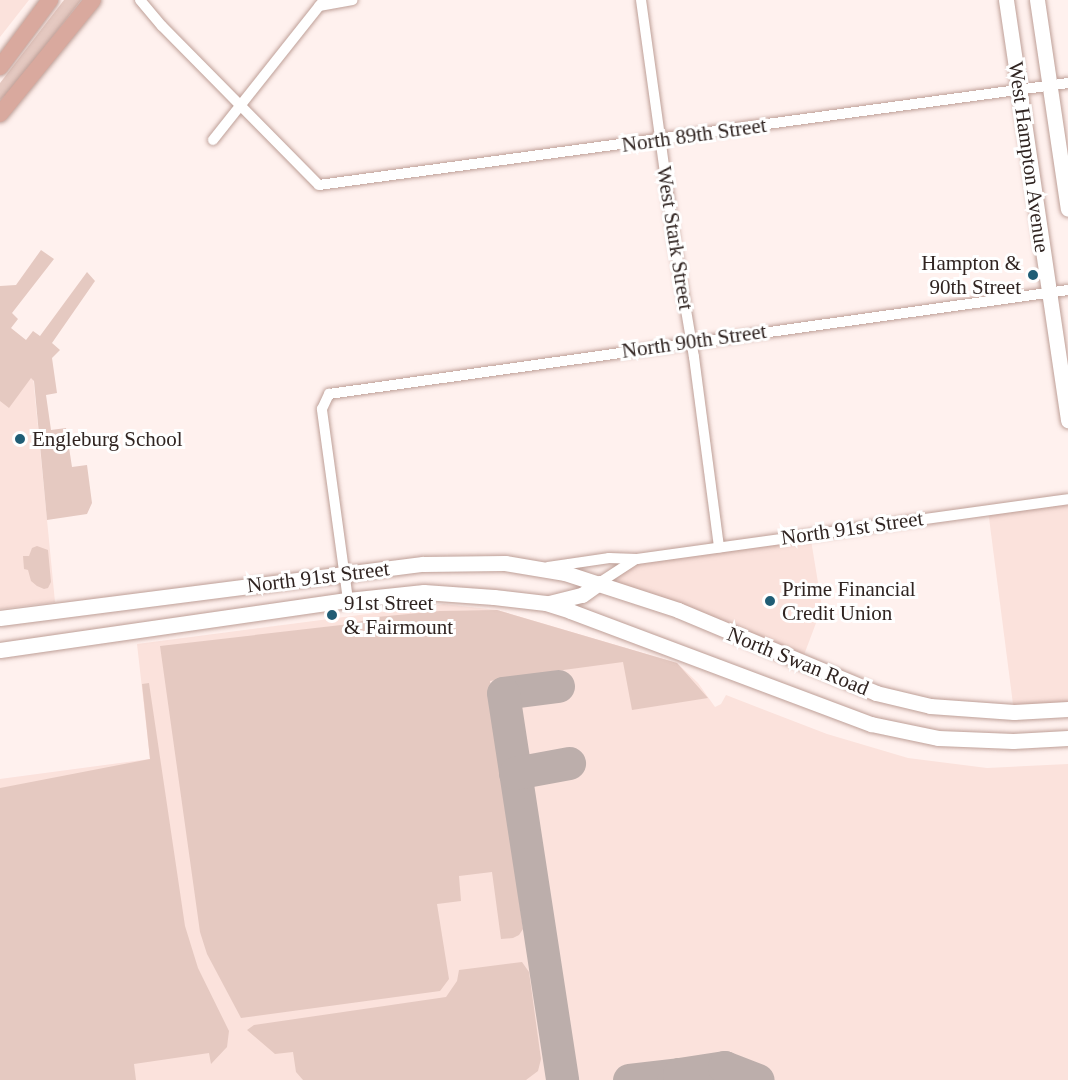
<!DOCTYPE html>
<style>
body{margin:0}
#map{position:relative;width:1068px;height:1080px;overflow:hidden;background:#fff1ee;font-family:"Times New Roman",serif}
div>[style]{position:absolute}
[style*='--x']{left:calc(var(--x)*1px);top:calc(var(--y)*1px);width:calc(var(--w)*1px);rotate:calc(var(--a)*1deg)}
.built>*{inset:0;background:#fbe2dc}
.green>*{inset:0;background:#e5c9c1}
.taxiway>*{height:33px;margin:-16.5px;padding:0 16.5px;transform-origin:16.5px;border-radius:16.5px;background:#bcaeab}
.roads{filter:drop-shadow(0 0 2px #be9f97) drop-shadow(0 0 2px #be9f97)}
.street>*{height:10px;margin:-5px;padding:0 5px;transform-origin:5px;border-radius:5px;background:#fff}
.secondary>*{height:15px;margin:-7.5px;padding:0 7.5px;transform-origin:7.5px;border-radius:7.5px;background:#fff}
.primary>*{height:16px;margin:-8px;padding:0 8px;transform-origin:8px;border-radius:8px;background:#d9a99e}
.dots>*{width:16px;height:16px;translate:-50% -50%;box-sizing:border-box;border:3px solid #fff;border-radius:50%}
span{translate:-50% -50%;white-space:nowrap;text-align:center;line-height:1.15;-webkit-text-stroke:6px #fff;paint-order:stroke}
.street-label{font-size:21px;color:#302421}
.poi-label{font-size:21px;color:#302421}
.right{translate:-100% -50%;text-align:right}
.left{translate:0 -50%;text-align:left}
</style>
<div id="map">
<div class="built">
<i style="clip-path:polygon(0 0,29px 0,0 37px)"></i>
<i style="clip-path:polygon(0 334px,33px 376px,55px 602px,0 609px)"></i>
<i style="clip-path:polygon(1068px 499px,1068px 709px,1014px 712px,988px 510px)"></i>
<i style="clip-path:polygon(810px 534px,822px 607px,801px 663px,599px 583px,637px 559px)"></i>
<i style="clip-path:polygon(444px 604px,497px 610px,677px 663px,698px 683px,715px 707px,721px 704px,726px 695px,827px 734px,908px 758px,987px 768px,1068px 764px,1068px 1080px,0 1080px,0 779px,150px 759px,137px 644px)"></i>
</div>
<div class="green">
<i style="clip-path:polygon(64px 0,81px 0,14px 87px,0 100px,0 83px)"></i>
<i style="clip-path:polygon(41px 250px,54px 259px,12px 313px,18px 319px,11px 328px,26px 340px,33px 331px,40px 336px,87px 272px,95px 281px,52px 343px,60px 350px,52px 358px,57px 393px,46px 395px,51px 430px,66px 428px,72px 467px,87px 465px,92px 503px,87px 514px,47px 520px,34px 381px,31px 378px,9px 408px,0 401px,0 286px,16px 285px)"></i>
<i style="clip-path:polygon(37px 546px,48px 550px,51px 582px,48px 588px,44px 589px,37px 586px,31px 581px,28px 570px,24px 569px,23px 556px,29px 556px,32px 548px)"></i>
<i style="clip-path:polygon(497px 610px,677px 663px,708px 698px,632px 710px,623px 662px,556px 671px,555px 675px,514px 682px,512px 677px,490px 681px,523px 929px,519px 935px,513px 938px,501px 939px,492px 872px,459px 876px,461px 901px,437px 904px,449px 979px,440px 991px,241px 1018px,207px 954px,200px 932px,160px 646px,350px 624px,377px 617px,440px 611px)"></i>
<i style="clip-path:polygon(149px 683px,185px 926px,198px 968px,229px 1031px,227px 1047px,211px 1064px,209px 1053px,134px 1064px,136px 1080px,0 1080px,0 788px,150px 759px,142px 684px)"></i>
<i style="clip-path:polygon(522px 962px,529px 972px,541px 1059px,538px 1071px,526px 1080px,303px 1080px,296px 1072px,293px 1052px,275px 1054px,247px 1030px,254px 1025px,446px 997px,457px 981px,459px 970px)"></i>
</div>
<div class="taxiway">
<i style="--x:558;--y:686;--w:55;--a:172.7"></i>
<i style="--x:503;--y:693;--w:391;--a:81.3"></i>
<i style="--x:515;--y:773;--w:55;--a:-10.5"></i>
<i style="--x:629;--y:1080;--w:50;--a:-6.8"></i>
<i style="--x:673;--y:1080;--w:8;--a:-45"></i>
<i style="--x:679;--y:1074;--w:46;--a:-8.8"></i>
<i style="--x:724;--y:1067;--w:36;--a:21"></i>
</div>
<div class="roads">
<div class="street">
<i style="--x:140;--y:0;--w:34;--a:50"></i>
<i style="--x:162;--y:26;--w:223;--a:45.4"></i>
<i style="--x:319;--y:185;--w:756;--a:-7.75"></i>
<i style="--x:641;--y:0;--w:241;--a:82.1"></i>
<i style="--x:674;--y:239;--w:120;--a:80.4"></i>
<i style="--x:694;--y:357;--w:192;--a:82.5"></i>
<i style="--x:319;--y:6;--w:34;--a:-10"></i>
<i style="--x:213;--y:140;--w:179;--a:-51.6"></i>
<i style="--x:548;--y:567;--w:62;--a:-8.4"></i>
<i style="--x:609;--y:558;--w:28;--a:2"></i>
<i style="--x:637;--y:559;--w:435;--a:-7.9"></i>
<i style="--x:599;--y:583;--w:44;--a:-33"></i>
<i style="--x:348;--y:600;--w:193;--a:-97.8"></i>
<i style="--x:322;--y:409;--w:17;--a:-65"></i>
<i style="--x:329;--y:394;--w:746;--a:-8.01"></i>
</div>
<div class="secondary">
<i style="--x:1006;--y:0;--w:425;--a:81.6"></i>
<i style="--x:1037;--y:0;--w:211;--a:81.6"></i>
<i style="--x:549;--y:603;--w:34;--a:-14"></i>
<i style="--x:582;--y:595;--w:21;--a:-35"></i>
<i style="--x:0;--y:618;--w:426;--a:-7.3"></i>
<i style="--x:423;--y:564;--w:82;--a:-0.7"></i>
<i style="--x:505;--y:563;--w:61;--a:9.5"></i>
<i style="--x:565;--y:573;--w:119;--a:18.1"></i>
<i style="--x:678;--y:610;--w:215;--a:22.7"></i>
<i style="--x:876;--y:693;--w:56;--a:13.5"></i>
<i style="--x:930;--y:706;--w:84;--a:4.1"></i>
<i style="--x:1014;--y:712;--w:54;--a:-3.2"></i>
<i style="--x:0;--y:650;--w:352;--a:-8.2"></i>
<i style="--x:348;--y:600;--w:76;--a:-6"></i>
<i style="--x:424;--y:592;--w:70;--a:4.1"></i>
<i style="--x:494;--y:597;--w:52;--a:6.6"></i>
<i style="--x:546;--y:603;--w:25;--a:18"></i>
<i style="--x:570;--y:611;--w:322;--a:20.6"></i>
<i style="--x:871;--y:724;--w:68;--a:11.8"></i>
<i style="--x:938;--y:738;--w:75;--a:2.3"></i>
<i style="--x:1013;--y:741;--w:55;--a:-3.1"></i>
</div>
<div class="primary">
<i style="--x:0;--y:67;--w:84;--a:-53.3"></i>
<i style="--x:0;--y:114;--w:147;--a:-50.8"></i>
</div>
</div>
<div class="dots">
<i style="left:1033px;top:275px;background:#205d75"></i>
<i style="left:20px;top:439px;background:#205d75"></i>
<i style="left:770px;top:601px;background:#205d75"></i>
<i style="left:332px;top:615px;background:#205d75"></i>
</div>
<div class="street-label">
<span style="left:694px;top:135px;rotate:-8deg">North 89th Street</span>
<span style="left:1029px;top:157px;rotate:82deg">West Hampton Avenue</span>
<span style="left:675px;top:238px;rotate:81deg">West Stark Street</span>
<span style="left:694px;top:341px;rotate:-8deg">North 90th Street</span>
<span style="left:852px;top:528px;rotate:-8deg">North 91st Street</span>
<span style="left:318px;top:577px;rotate:-7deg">North 91st Street</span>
<span style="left:798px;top:661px;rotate:22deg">North Swan Road</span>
</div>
<div class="poi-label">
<span class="right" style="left:1021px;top:275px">Hampton &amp;<br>90th Street</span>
<span class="left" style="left:32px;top:439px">Engleburg School</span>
<span class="left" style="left:782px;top:601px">Prime Financial<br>Credit Union</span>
<span class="left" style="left:344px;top:615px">91st Street<br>&amp; Fairmount</span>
</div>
</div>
